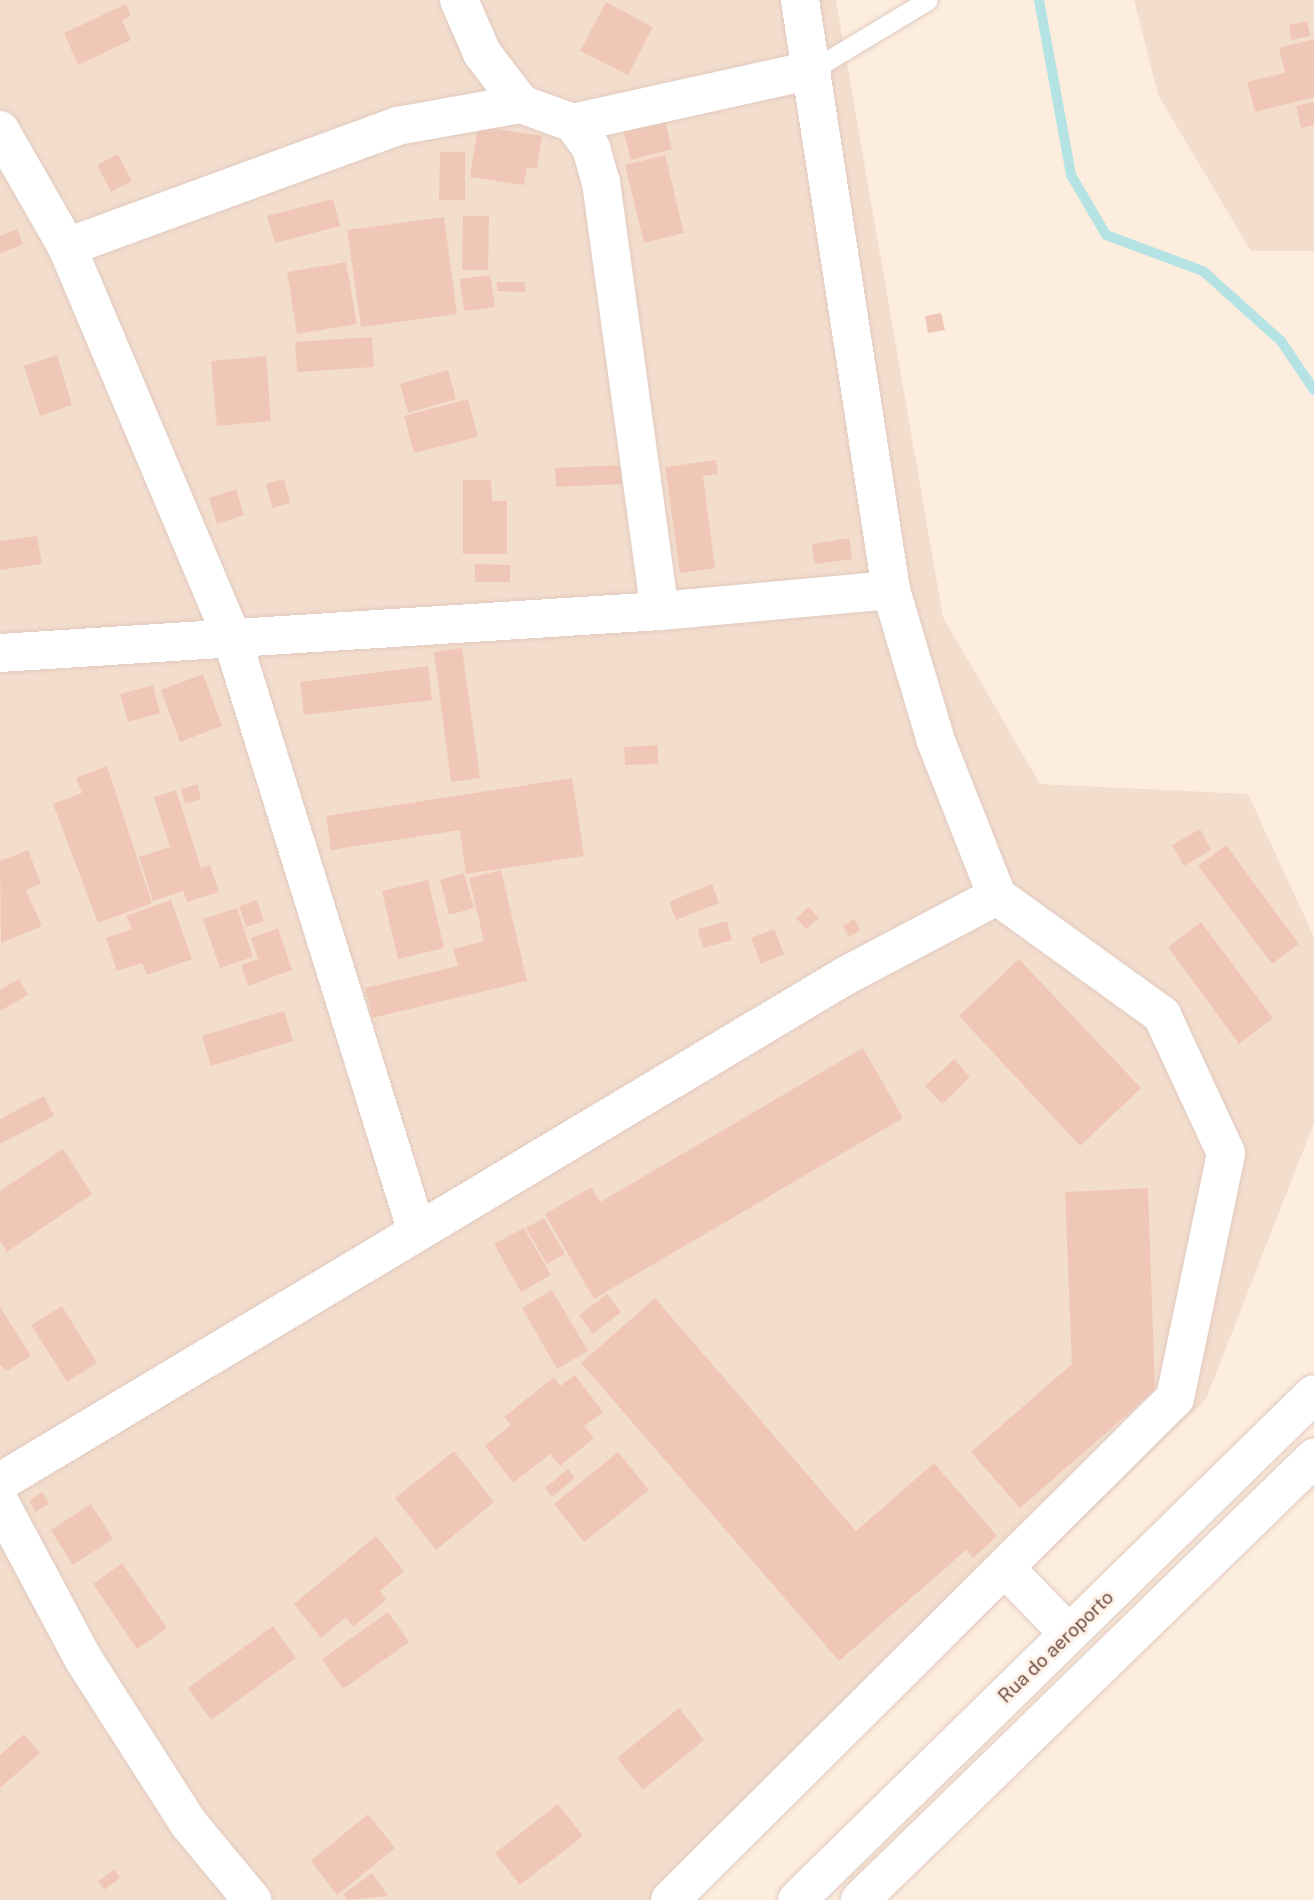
<!DOCTYPE html>
<style>
body{margin:0}
#map{position:relative;width:1314px;height:1900px;overflow:hidden;background:#fceddf;font-family:"Public Sans",sans-serif}
div>[style]{position:absolute}
[style*='--x']{left:calc(var(--x)*1px);top:calc(var(--y)*1px);width:calc(var(--w)*1px);rotate:calc(var(--a)*1deg)}
.residential>*{inset:0;background:#f3dece}
.stream>*{height:10px;margin:-5px;padding:0 5px;transform-origin:5px;border-radius:5px;background:#b5e3e4}
.building>*{inset:0;background:#f0c7b7}
.roads{filter:drop-shadow(0 0 2px #e1cabf) drop-shadow(0 0 2px #e1cabf)}
.lane>*{height:19px;margin:-9.5px;padding:0 9.5px;transform-origin:9.5px;border-radius:9.5px;background:#fff}
.street>*{height:38px;margin:-19px;padding:0 19px;transform-origin:19px;border-radius:19px;background:#fff}
.secondary>*{height:38px;margin:-19px;padding:0 19px;transform-origin:19px;border-radius:19px;background:#fff}
span{translate:-50% -50%;white-space:nowrap;text-align:center;line-height:1.15;-webkit-text-stroke:6px #fff1e5;paint-order:stroke}
.street-label{font-size:19px;color:#715148}
</style>
<div id="map">
<div class="residential">
<i style="clip-path:polygon(0 0,836px 0,943px 617px,1040px 784px,1248px 794px,1314px 937px,1314px 1123px,1206px 1399px,695px 1900px,0 1900px)"></i>
<i style="clip-path:polygon(1134px 0,1314px 0,1314px 251px,1251px 251px,1158px 95px)"></i>
</div>
<div class="stream">
<i style="--x:1039;--y:0;--w:178;--a:79.6"></i>
<i style="--x:1071;--y:175;--w:69;--a:59.7"></i>
<i style="--x:1106;--y:235;--w:103;--a:20.4"></i>
<i style="--x:1203;--y:271;--w:105;--a:41.9"></i>
<i style="--x:1281;--y:341;--w:59;--a:56"></i>
</div>
<div class="building">
<i style="clip-path:polygon(606px 2px,653px 27px,628px 75px,580px 51px)"></i>
<i style="clip-path:polygon(126px 4px,131px 16px,122px 20px,131px 40px,78px 65px,64px 33px)"></i>
<i style="clip-path:polygon(1307px 21px,1310px 36px,1291px 40px,1289px 25px)"></i>
<i style="clip-path:polygon(1314px 39px,1314px 97px,1255px 112px,1247px 82px,1285px 73px,1279px 48px)"></i>
<i style="clip-path:polygon(1314px 102px,1314px 125px,1301px 128px,1296px 106px)"></i>
<i style="clip-path:polygon(664px 117px,672px 149px,631px 160px,622px 127px)"></i>
<i style="clip-path:polygon(478px 126px,542px 136px,537px 169px,527px 167px,524px 185px,470px 177px)"></i>
<i style="clip-path:polygon(440px 152px,465px 152px,465px 200px,439px 200px)"></i>
<i style="clip-path:polygon(118px 154px,132px 181px,111px 192px,97px 165px)"></i>
<i style="clip-path:polygon(665px 155px,684px 233px,644px 243px,625px 165px)"></i>
<i style="clip-path:polygon(333px 199px,340px 226px,275px 243px,267px 216px)"></i>
<i style="clip-path:polygon(463px 216px,489px 216px,488px 270px,462px 270px)"></i>
<i style="clip-path:polygon(444px 217px,457px 314px,361px 327px,347px 230px)"></i>
<i style="clip-path:polygon(17px 229px,23px 244px,0 254px,0 236px)"></i>
<i style="clip-path:polygon(346px 262px,357px 324px,297px 334px,287px 272px)"></i>
<i style="clip-path:polygon(490px 275px,495px 307px,464px 311px,460px 279px)"></i>
<i style="clip-path:polygon(497px 282px,525px 282px,525px 292px,497px 291px)"></i>
<i style="clip-path:polygon(941px 313px,945px 330px,928px 333px,925px 316px)"></i>
<i style="clip-path:polygon(372px 337px,374px 367px,297px 372px,295px 342px)"></i>
<i style="clip-path:polygon(57px 355px,72px 405px,40px 416px,24px 366px)"></i>
<i style="clip-path:polygon(266px 356px,271px 421px,217px 426px,211px 361px)"></i>
<i style="clip-path:polygon(448px 370px,456px 399px,408px 413px,400px 384px)"></i>
<i style="clip-path:polygon(468px 399px,478px 437px,414px 453px,404px 416px)"></i>
<i style="clip-path:polygon(716px 460px,718px 474px,703px 476px,715px 568px,680px 573px,665px 467px)"></i>
<i style="clip-path:polygon(621px 465px,622px 484px,556px 487px,555px 468px)"></i>
<i style="clip-path:polygon(284px 479px,290px 503px,272px 508px,266px 484px)"></i>
<i style="clip-path:polygon(463px 480px,491px 480px,492px 501px,507px 501px,507px 554px,463px 554px)"></i>
<i style="clip-path:polygon(236px 489px,244px 515px,217px 524px,209px 498px)"></i>
<i style="clip-path:polygon(37px 536px,42px 564px,0 570px,0 541px)"></i>
<i style="clip-path:polygon(849px 538px,852px 559px,815px 564px,812px 544px)"></i>
<i style="clip-path:polygon(475px 564px,510px 565px,510px 582px,475px 582px)"></i>
<i style="clip-path:polygon(462px 648px,480px 778px,451px 782px,434px 652px)"></i>
<i style="clip-path:polygon(428px 666px,432px 700px,304px 715px,300px 682px)"></i>
<i style="clip-path:polygon(203px 674px,222px 726px,180px 742px,161px 690px)"></i>
<i style="clip-path:polygon(153px 685px,160px 713px,128px 722px,120px 694px)"></i>
<i style="clip-path:polygon(658px 745px,658px 764px,625px 765px,624px 747px)"></i>
<i style="clip-path:polygon(107px 766px,152px 903px,98px 923px,53px 804px,82px 793px,76px 778px)"></i>
<i style="clip-path:polygon(572px 778px,584px 856px,466px 874px,460px 830px,331px 850px,326px 816px)"></i>
<i style="clip-path:polygon(197px 784px,201px 799px,185px 804px,181px 789px)"></i>
<i style="clip-path:polygon(176px 790px,201px 868px,210px 865px,219px 892px,187px 902px,183px 891px,153px 901px,139px 857px,170px 847px,154px 797px)"></i>
<i style="clip-path:polygon(1200px 829px,1211px 850px,1184px 866px,1172px 845px)"></i>
<i style="clip-path:polygon(1226px 845px,1299px 944px,1272px 964px,1198px 866px)"></i>
<i style="clip-path:polygon(28px 850px,41px 884px,26px 890px,42px 926px,1px 943px,0 861px)"></i>
<i style="clip-path:polygon(501px 870px,527px 981px,372px 1018px,365px 988px,458px 966px,453px 949px,484px 941px,469px 878px)"></i>
<i style="clip-path:polygon(464px 873px,474px 908px,449px 915px,440px 880px)"></i>
<i style="clip-path:polygon(428px 880px,444px 948px,398px 959px,382px 891px)"></i>
<i style="clip-path:polygon(712px 884px,719px 903px,676px 920px,669px 902px)"></i>
<i style="clip-path:polygon(171px 900px,192px 959px,147px 975px,142px 963px,117px 971px,106px 938px,132px 929px,126px 916px)"></i>
<i style="clip-path:polygon(257px 900px,264px 921px,246px 927px,239px 906px)"></i>
<i style="clip-path:polygon(809px 907px,819px 918px,806px 929px,796px 918px)"></i>
<i style="clip-path:polygon(237px 908px,253px 957px,220px 968px,203px 919px)"></i>
<i style="clip-path:polygon(854px 919px,860px 930px,849px 937px,843px 926px)"></i>
<i style="clip-path:polygon(727px 921px,732px 940px,703px 948px,698px 929px)"></i>
<i style="clip-path:polygon(1201px 922px,1273px 1018px,1239px 1044px,1168px 947px)"></i>
<i style="clip-path:polygon(278px 928px,292px 970px,248px 986px,241px 965px,258px 959px,251px 938px)"></i>
<i style="clip-path:polygon(774px 929px,784px 954px,761px 964px,751px 938px)"></i>
<i style="clip-path:polygon(1019px 959px,1141px 1088px,1080px 1146px,959px 1016px)"></i>
<i style="clip-path:polygon(19px 979px,28px 995px,0 1011px,0 990px)"></i>
<i style="clip-path:polygon(284px 1011px,293px 1041px,211px 1066px,202px 1036px)"></i>
<i style="clip-path:polygon(863px 1048px,903px 1118px,594px 1299px,545px 1214px,591px 1187px,600px 1202px)"></i>
<i style="clip-path:polygon(954px 1059px,970px 1077px,942px 1104px,925px 1086px)"></i>
<i style="clip-path:polygon(44px 1096px,54px 1116px,0 1144px,0 1119px)"></i>
<i style="clip-path:polygon(63px 1149px,92px 1194px,7px 1252px,0 1241px,0 1191px)"></i>
<i style="clip-path:polygon(1148px 1188px,1155px 1390px,1020px 1508px,971px 1452px,1072px 1364px,1065px 1192px)"></i>
<i style="clip-path:polygon(544px 1218px,565px 1254px,547px 1264px,526px 1228px)"></i>
<i style="clip-path:polygon(524px 1228px,551px 1275px,521px 1292px,494px 1244px)"></i>
<i style="clip-path:polygon(552px 1290px,588px 1351px,557px 1369px,522px 1308px)"></i>
<i style="clip-path:polygon(607px 1294px,621px 1312px,593px 1334px,579px 1315px)"></i>
<i style="clip-path:polygon(655px 1298px,856px 1531px,934px 1463px,997px 1536px,973px 1558px,966px 1550px,839px 1661px,581px 1363px)"></i>
<i style="clip-path:polygon(62px 1306px,97px 1363px,67px 1382px,31px 1325px)"></i>
<i style="clip-path:polygon(0 1307px,31px 1356px,7px 1371px,0 1365px)"></i>
<i style="clip-path:polygon(575px 1375px,603px 1412px,584px 1426px,594px 1438px,560px 1466px,550px 1454px,513px 1483px,485px 1446px,511px 1425px,504px 1417px,554px 1377px,560px 1386px)"></i>
<i style="clip-path:polygon(454px 1451px,494px 1502px,436px 1550px,395px 1498px)"></i>
<i style="clip-path:polygon(618px 1452px,649px 1490px,584px 1542px,554px 1504px)"></i>
<i style="clip-path:polygon(568px 1469px,575px 1478px,552px 1497px,545px 1488px)"></i>
<i style="clip-path:polygon(42px 1492px,49px 1504px,36px 1512px,29px 1501px)"></i>
<i style="clip-path:polygon(91px 1504px,113px 1539px,73px 1565px,51px 1530px)"></i>
<i style="clip-path:polygon(376px 1536px,404px 1571px,380px 1591px,386px 1600px,353px 1627px,346px 1617px,321px 1638px,294px 1604px)"></i>
<i style="clip-path:polygon(122px 1563px,167px 1628px,137px 1649px,93px 1584px)"></i>
<i style="clip-path:polygon(388px 1612px,409px 1642px,343px 1689px,322px 1659px)"></i>
<i style="clip-path:polygon(273px 1626px,296px 1658px,211px 1720px,188px 1688px)"></i>
<i style="clip-path:polygon(679px 1708px,704px 1740px,643px 1790px,617px 1758px)"></i>
<i style="clip-path:polygon(24px 1734px,40px 1753px,0 1788px,0 1755px)"></i>
<i style="clip-path:polygon(558px 1804px,583px 1836px,520px 1885px,495px 1853px)"></i>
<i style="clip-path:polygon(368px 1814px,395px 1848px,337px 1895px,311px 1861px)"></i>
<i style="clip-path:polygon(115px 1869px,120px 1878px,104px 1890px,98px 1881px)"></i>
<i style="clip-path:polygon(372px 1873px,388px 1896px,347px 1900px,343px 1894px)"></i>
</div>
<div class="roads">
<div class="lane">
<i style="--x:812;--y:70;--w:135;--a:-31.1"></i>
</div>
<div class="street">
<i style="--x:459;--y:0;--w:58;--a:66.5"></i>
<i style="--x:482;--y:53;--w:64;--a:52.6"></i>
<i style="--x:521;--y:104;--w:55;--a:20.1"></i>
<i style="--x:573;--y:123;--w:31;--a:54"></i>
<i style="--x:591;--y:148;--w:35;--a:74"></i>
<i style="--x:601;--y:182;--w:433;--a:82.2"></i>
<i style="--x:573;--y:123;--w:245;--a:-12.5"></i>
<i style="--x:0;--y:130;--w:135;--a:60.2"></i>
<i style="--x:67;--y:247;--w:421;--a:67.1"></i>
<i style="--x:231;--y:635;--w:625;--a:72.7"></i>
<i style="--x:67;--y:247;--w:351;--a:-20.1"></i>
<i style="--x:397;--y:126;--w:126;--a:-10.1"></i>
<i style="--x:0;--y:653;--w:661;--a:-3.64"></i>
<i style="--x:660;--y:611;--w:232;--a:-5.2"></i>
<i style="--x:0;--y:1482;--w:985;--a:-30.91"></i>
<i style="--x:845;--y:976;--w:172;--a:-27.8"></i>
<i style="--x:0;--y:1503;--w:178;--a:61.9"></i>
<i style="--x:84;--y:1660;--w:195;--a:57.4"></i>
<i style="--x:189;--y:1824;--w:99;--a:50.3"></i>
<i style="--x:1007;--y:1570;--w:89;--a:45.9"></i>
<i style="--x:670;--y:1900;--w:712;--a:-44.83"></i>
<i style="--x:1175;--y:1398;--w:250;--a:-78.2"></i>
<i style="--x:1226;--y:1153;--w:152;--a:-114.9"></i>
<i style="--x:1162;--y:1015;--w:203;--a:-144.2"></i>
<i style="--x:997;--y:896;--w:167;--a:-111.5"></i>
<i style="--x:936;--y:741;--w:158;--a:-106.6"></i>
<i style="--x:891;--y:590;--w:597;--a:-98.77"></i>
</div>
<div class="secondary">
<i style="--x:797;--y:1900;--w:723;--a:-44.38"></i>
<i style="--x:860;--y:1900;--w:634;--a:-44.23"></i>
</div>
</div>
<div class="street-label">
<span style="left:1056px;top:1647px;rotate:-44deg">Rua do aeroporto</span>
</div>
</div>
